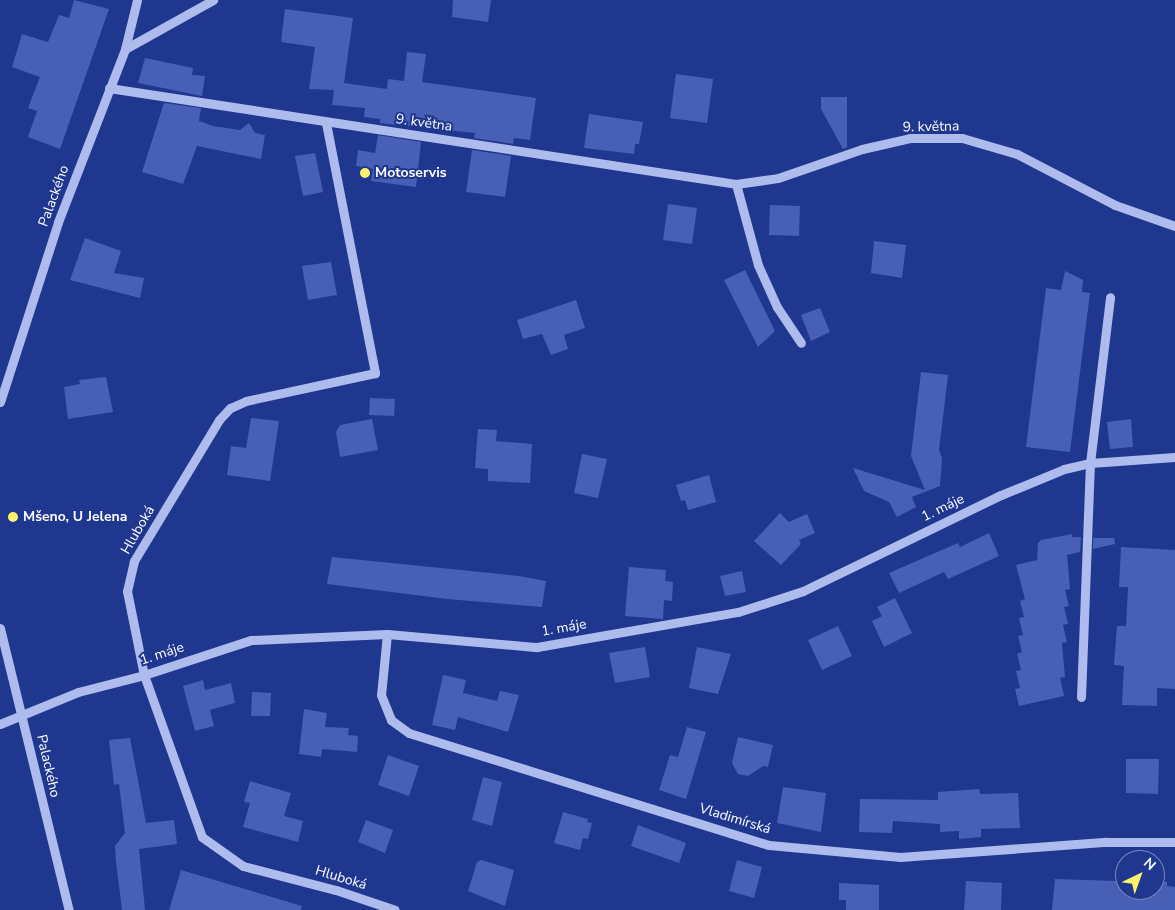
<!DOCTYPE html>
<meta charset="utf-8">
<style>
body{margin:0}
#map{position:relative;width:1175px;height:910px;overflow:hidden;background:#1f378f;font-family:"Nunito Sans",sans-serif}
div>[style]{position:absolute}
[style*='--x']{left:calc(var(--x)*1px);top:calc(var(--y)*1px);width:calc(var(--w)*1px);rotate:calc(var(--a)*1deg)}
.building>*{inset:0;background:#4760b6}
.minor>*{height:9px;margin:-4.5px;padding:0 4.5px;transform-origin:4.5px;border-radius:4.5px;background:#aebced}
.dots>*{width:14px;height:14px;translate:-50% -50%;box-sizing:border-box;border:2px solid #1f378f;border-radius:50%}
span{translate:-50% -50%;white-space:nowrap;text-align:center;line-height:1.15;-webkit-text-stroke:4px #1f378f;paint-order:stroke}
.street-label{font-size:14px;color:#fff}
.poi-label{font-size:14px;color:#fff;font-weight:700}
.left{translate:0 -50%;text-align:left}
.north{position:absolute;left:1115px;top:850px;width:50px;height:50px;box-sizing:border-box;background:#1f378f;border:1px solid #7987bc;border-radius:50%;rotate:42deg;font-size:14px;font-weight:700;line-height:20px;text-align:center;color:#fff}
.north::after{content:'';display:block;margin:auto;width:18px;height:22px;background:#fbf26e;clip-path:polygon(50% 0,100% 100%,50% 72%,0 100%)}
</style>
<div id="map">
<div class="building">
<i style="clip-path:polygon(74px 0,109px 9px,60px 149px,28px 137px,37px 111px,28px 108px,40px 77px,12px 67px,22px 34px,48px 42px,59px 15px,69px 18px)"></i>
<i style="clip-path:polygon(453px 0,491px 0,488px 22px,452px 17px)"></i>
<i style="clip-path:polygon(285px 9px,353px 18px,344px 83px,387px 89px,388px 79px,404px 81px,407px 52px,426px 54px,422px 82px,536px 98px,530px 140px,514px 138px,513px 144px,474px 138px,475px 133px,380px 123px,380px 119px,364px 117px,365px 108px,332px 105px,334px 90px,309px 89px,315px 47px,281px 42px)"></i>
<i style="clip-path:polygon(145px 58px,193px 68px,192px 75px,205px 76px,202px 96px,138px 83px)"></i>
<i style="clip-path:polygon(676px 74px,713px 79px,707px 123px,670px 118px)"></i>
<i style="clip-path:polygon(821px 97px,847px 97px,847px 147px,843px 149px,821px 109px)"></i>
<i style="clip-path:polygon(164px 103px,201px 108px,199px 121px,213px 126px,240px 130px,249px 123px,255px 133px,265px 135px,261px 159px,197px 146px,183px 184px,142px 172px)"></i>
<i style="clip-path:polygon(589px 114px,643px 122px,639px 144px,635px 144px,634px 154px,584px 148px)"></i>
<i style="clip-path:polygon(378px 135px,421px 142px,416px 187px,371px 181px,373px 169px,356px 166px,358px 150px,375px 153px)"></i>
<i style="clip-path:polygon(472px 150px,511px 156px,505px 197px,466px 192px)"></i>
<i style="clip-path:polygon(315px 153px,323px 192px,303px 196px,295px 156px)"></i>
<i style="clip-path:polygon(668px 204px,697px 208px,692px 244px,663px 240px)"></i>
<i style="clip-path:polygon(770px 205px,800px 206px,799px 236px,769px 235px)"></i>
<i style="clip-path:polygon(85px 238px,121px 251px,114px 273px,144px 278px,140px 298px,70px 280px)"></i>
<i style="clip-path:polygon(874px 241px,906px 245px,902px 278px,871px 273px)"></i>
<i style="clip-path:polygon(331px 262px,337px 295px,308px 300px,302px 266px)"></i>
<i style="clip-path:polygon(745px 270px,775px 331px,758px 347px,724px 280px)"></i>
<i style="clip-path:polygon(1065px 271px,1083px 280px,1082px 292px,1090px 293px,1070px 452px,1026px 447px,1046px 288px,1061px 290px)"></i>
<i style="clip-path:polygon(576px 300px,585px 328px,564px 335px,568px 349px,551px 355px,542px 334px,523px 339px,517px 320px)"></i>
<i style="clip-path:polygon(820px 308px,830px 332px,811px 341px,801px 315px)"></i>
<i style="clip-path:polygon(921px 372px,948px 375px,939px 450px,942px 458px,940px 486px,912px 497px,916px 507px,897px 517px,889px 502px,864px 491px,853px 468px,925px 490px,911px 456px)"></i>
<i style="clip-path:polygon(106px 377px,113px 412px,68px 419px,64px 387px,80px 384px,79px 380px)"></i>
<i style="clip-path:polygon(370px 398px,395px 399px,394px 416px,369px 415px)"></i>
<i style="clip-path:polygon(251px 418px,279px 421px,270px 481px,227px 475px,231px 446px,246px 448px)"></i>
<i style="clip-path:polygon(372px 419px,378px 450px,340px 457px,336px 432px,340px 425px)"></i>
<i style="clip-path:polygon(1131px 419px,1133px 447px,1110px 449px,1107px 422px)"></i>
<i style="clip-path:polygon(478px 429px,497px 430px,496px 441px,532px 444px,530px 483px,488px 481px,488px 469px,475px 468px)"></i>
<i style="clip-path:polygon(582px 454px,607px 459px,598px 498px,574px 493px)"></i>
<i style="clip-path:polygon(709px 475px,716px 502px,688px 510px,685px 500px,681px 501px,676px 485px)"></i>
<i style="clip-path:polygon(780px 513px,789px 522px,807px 514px,815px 533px,799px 540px,801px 544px,781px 565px,754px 541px)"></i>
<i style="clip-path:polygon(989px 533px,999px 556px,948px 579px,944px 572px,899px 593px,889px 573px,958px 543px,960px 547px)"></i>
<i style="clip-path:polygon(1072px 534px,1072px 537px,1081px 537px,1080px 552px,1067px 555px,1070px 589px,1065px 590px,1069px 606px,1064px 607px,1068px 624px,1063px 625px,1067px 642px,1062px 643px,1065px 677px,1060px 678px,1064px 696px,1019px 706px,1015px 689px,1020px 688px,1016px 671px,1021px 670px,1017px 654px,1022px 652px,1018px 636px,1023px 635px,1019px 618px,1024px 617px,1020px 601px,1025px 599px,1016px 565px,1037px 560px,1038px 543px,1041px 540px)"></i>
<i style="clip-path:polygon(1093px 538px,1114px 538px,1115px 544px,1093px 549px)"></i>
<i style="clip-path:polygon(1121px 547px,1175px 550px,1175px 689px,1157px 688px,1157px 706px,1122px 705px,1124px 666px,1114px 665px,1117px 626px,1126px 626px,1128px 587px,1119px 587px)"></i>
<i style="clip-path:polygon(332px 557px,519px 576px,546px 581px,542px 607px,447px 599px,327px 584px)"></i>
<i style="clip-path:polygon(629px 567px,666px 570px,665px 581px,673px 582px,672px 601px,664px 600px,663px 619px,625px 616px)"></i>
<i style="clip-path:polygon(742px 571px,746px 592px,725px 596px,720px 576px)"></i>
<i style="clip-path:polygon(895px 598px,912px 633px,884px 647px,872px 621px,882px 616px,877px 607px)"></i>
<i style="clip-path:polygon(838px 626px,852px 656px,822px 670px,808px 640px)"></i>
<i style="clip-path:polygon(645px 647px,650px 677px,615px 683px,609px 653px)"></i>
<i style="clip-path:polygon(697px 647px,731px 654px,718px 694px,689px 688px)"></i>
<i style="clip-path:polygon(443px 675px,466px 680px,463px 693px,497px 701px,500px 691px,519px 695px,508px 732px,458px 717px,455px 730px,432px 725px)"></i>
<i style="clip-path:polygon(203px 680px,205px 690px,231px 683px,235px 703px,210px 710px,214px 726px,195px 731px,183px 686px)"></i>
<i style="clip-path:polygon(252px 692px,271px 693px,270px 716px,251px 716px)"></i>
<i style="clip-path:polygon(304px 709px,327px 713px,325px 727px,349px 728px,348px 735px,358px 736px,357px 752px,322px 749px,321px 757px,299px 754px)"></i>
<i style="clip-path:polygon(687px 727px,706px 732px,686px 799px,659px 790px,670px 755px,678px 757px)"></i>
<i style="clip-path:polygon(738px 737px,773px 745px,768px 767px,763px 766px,748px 776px,738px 774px,732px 763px)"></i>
<i style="clip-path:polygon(130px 738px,146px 823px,174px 820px,177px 844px,139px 849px,145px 910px,122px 910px,116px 862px,115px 846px,125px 833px,119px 784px,114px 785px,109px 740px)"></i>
<i style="clip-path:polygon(388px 755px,419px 766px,409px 796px,378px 785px)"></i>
<i style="clip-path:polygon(1126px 759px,1159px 759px,1158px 794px,1126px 793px)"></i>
<i style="clip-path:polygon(483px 777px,502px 782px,492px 826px,472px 820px)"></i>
<i style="clip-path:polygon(250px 781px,291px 793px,284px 816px,303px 821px,298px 842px,243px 827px,250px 803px,244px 802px)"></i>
<i style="clip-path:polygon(783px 787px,826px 793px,821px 832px,777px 823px)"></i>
<i style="clip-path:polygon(979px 789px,980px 794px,1018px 793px,1020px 828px,981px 829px,981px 837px,959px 839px,959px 831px,940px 832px,940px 824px,893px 821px,892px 833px,859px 832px,860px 799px,938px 800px,938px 792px)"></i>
<i style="clip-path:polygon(563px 812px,588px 819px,587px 822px,592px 823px,588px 839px,583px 838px,580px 850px,554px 843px)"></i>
<i style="clip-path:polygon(366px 820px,393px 830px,385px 853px,358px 842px)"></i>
<i style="clip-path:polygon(638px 825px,686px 843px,679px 863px,631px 846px)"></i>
<i style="clip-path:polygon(481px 860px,514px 870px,505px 906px,468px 891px,477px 862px)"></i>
<i style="clip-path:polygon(737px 860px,762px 867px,754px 898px,729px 891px)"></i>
<i style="clip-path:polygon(181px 870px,302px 906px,301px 910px,169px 910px)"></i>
<i style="clip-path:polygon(1118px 877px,1125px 878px,1125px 890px,1155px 890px,1155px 881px,1167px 882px,1167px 886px,1175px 887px,1175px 910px,1052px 910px,1055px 879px,1118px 881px)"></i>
<i style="clip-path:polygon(966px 881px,1002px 883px,1001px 910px,964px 910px)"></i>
<i style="clip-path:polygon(839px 883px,879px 885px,879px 910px,846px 910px,846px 900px,839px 900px)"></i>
</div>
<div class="minor">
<i style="--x:125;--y:49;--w:101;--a:-29.1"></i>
<i style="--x:109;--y:88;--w:634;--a:8.7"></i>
<i style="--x:736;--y:184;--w:42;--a:-8.1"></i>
<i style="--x:778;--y:178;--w:89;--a:-19"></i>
<i style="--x:862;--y:149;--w:49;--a:-12.9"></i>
<i style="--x:910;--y:138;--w:52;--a:0"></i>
<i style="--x:962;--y:138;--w:57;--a:16.2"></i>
<i style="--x:1017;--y:154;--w:110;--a:27.5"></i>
<i style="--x:1115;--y:205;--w:64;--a:19.3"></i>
<i style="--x:326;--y:123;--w:255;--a:78.9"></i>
<i style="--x:375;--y:373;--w:132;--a:167.8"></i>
<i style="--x:246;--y:401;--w:17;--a:156"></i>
<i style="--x:230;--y:408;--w:16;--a:133"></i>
<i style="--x:219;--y:420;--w:165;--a:121.1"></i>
<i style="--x:134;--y:561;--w:31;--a:103"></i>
<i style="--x:127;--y:591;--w:86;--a:78.6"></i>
<i style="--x:144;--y:675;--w:172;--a:70.3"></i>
<i style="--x:202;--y:837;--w:50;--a:35.3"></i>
<i style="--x:243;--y:866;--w:96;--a:14.5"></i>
<i style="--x:336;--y:890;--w:62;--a:18.7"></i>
<i style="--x:736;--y:184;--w:84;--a:74.8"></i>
<i style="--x:758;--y:265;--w:46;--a:65.7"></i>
<i style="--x:777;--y:307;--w:43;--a:56.3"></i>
<i style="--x:0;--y:402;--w:189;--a:-72.1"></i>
<i style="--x:58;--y:222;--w:186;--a:-68.8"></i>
<i style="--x:125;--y:49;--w:50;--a:-76.2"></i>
<i style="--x:0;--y:628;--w:290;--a:76.3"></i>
<i style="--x:387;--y:634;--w:61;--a:95.6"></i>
<i style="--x:381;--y:695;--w:27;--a:68"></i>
<i style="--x:391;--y:720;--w:22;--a:36"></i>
<i style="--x:409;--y:733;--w:377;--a:17.3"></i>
<i style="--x:769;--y:845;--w:132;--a:5.2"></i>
<i style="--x:900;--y:857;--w:207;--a:-4.2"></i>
<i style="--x:1106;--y:842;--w:69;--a:0"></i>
<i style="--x:1081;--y:697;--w:234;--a:-87.8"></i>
<i style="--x:1090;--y:463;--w:167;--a:-83.1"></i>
<i style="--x:0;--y:724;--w:84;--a:-22.3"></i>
<i style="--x:78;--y:692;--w:68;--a:-14.4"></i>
<i style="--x:144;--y:675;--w:113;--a:-18.1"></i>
<i style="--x:251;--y:640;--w:136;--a:-2.5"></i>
<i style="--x:387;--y:634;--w:151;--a:5"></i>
<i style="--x:537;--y:647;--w:204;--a:-9.9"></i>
<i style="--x:738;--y:612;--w:68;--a:-17.9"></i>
<i style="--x:803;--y:591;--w:220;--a:-25.9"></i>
<i style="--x:1001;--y:495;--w:68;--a:-22.4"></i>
<i style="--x:1064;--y:469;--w:27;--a:-13"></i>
<i style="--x:1090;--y:463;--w:85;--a:-4"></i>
</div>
<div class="dots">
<i style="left:365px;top:173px;background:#fbf26e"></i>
<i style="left:13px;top:517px;background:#fbf26e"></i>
</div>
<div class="street-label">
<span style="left:424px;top:123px;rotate:8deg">9. května</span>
<span style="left:931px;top:127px;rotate:-1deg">9. května</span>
<span style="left:54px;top:196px;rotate:-70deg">Palackého</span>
<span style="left:943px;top:508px;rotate:-26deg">1. máje</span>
<span style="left:138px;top:530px;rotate:-60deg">Hluboká</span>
<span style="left:564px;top:628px;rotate:-10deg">1. máje</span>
<span style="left:162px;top:654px;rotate:-18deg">1. máje</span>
<span style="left:48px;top:766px;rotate:77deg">Palackého</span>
<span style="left:735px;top:819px;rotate:17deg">Vladimírská</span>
<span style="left:341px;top:878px;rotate:17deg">Hluboká</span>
</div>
<div class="poi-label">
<span class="left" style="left:375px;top:173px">Motoservis</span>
<span class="left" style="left:23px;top:517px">Mšeno, U Jelena</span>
</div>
<div class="north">N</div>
</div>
